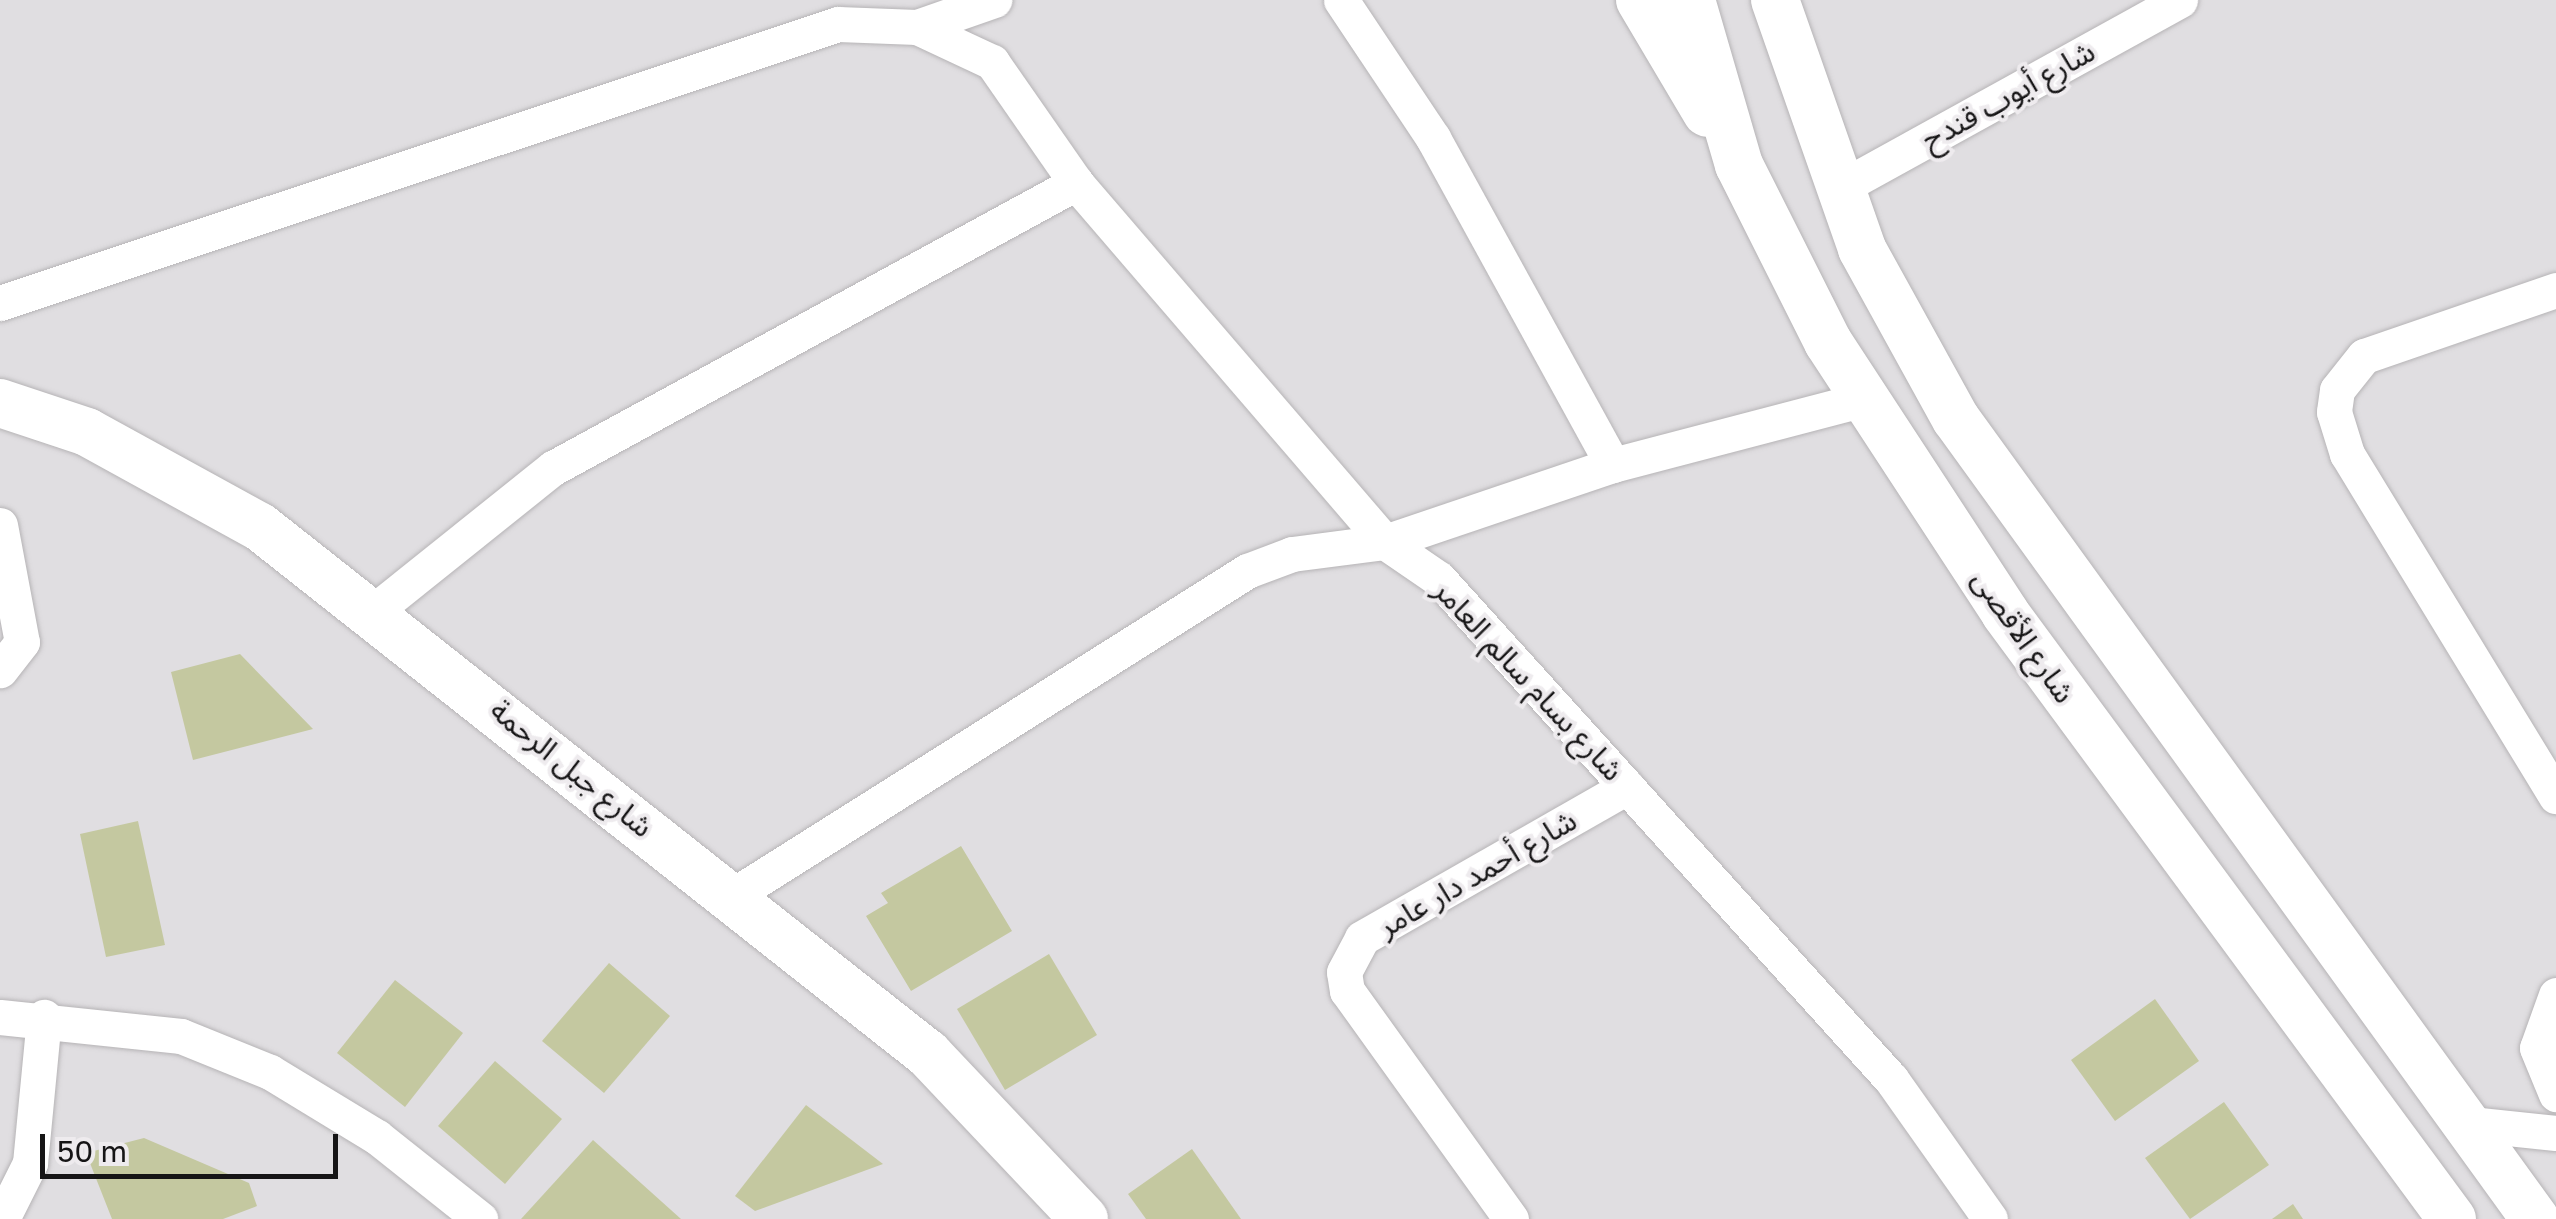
<!DOCTYPE html>
<meta charset="utf-8">
<style>
body{margin:0}
#map{position:relative;width:2556px;height:1219px;overflow:hidden;background:#e0dee1;font-family:"Golos Text","Noto Sans Arabic",sans-serif}
div>[style]{position:absolute}
[style*='--x']{left:calc(var(--x)*1px);top:calc(var(--y)*1px);width:calc(var(--w)*1px);rotate:calc(var(--a)*1deg)}
.building>*{inset:0;background:#c4c8a0}
.roads{filter:drop-shadow(0 0 2px #b6b4b6) drop-shadow(0 0 2px #b6b4b6)}
.street>*{height:35px;margin:-17.5px;padding:0 17.5px;transform-origin:17.5px;border-radius:17.5px;background:#fff}
.secondary>*{height:48px;margin:-24px;padding:0 24px;transform-origin:24px;border-radius:24px;background:#fff}
span{translate:-50% -50%;white-space:nowrap;text-align:center;line-height:1.15;-webkit-text-stroke:8px #eeebee;paint-order:stroke}
.street-label{font-size:30px;color:#161516}
.scale{position:absolute;left:40px;top:1134px;width:298px;height:45px;box-sizing:border-box;border:5px solid #161516;border-top:0;padding-left:12px;font-size:30px;line-height:35px;white-space:nowrap;color:#161516;-webkit-text-stroke:8px #eeebee;paint-order:stroke}
</style>
<div id="map">
<div class="building">
<i style="clip-path:polygon(240px 654px,313px 729px,193px 760px,171px 672px)"></i>
<i style="clip-path:polygon(138px 821px,165px 945px,106px 957px,80px 834px)"></i>
<i style="clip-path:polygon(961px 846px,1012px 931px,911px 991px,866px 916px,888px 903px,881px 893px)"></i>
<i style="clip-path:polygon(1049px 954px,1097px 1035px,1005px 1090px,957px 1009px)"></i>
<i style="clip-path:polygon(609px 963px,670px 1016px,604px 1093px,542px 1041px)"></i>
<i style="clip-path:polygon(395px 980px,463px 1033px,405px 1107px,337px 1053px)"></i>
<i style="clip-path:polygon(2155px 999px,2199px 1061px,2115px 1121px,2071px 1060px)"></i>
<i style="clip-path:polygon(495px 1061px,562px 1119px,505px 1184px,438px 1126px)"></i>
<i style="clip-path:polygon(2224px 1102px,2269px 1165px,2190px 1219px,2145px 1158px)"></i>
<i style="clip-path:polygon(806px 1105px,883px 1164px,755px 1211px,735px 1196px)"></i>
<i style="clip-path:polygon(144px 1138px,249px 1183px,257px 1206px,223px 1219px,112px 1219px,86px 1153px)"></i>
<i style="clip-path:polygon(593px 1140px,681px 1219px,521px 1219px)"></i>
<i style="clip-path:polygon(1192px 1149px,1241px 1219px,1146px 1219px,1128px 1194px)"></i>
<i style="clip-path:polygon(2293px 1204px,2303px 1219px,2272px 1219px)"></i>
</div>
<div class="roads">
<div class="street">
<i style="--x:1341;--y:0;--w:166;--a:56.3"></i>
<i style="--x:1433;--y:138;--w:373;--a:61.2"></i>
<i style="--x:917;--y:27;--w:82;--a:-19.3"></i>
<i style="--x:1836;--y:190;--w:393;--a:-28.9"></i>
<i style="--x:2556;--y:290;--w:203;--a:161"></i>
<i style="--x:2364;--y:356;--w:43;--a:128.5"></i>
<i style="--x:2337;--y:390;--w:22;--a:98"></i>
<i style="--x:2334;--y:412;--w:44;--a:72.8"></i>
<i style="--x:2347;--y:454;--w:401;--a:58.6"></i>
<i style="--x:0;--y:303;--w:883;--a:-18.41"></i>
<i style="--x:838;--y:24;--w:79;--a:2.2"></i>
<i style="--x:917;--y:27;--w:83;--a:25"></i>
<i style="--x:992;--y:62;--w:147;--a:55.2"></i>
<i style="--x:1076;--y:183;--w:474;--a:49.3"></i>
<i style="--x:1385;--y:542;--w:241;--a:-18.7"></i>
<i style="--x:1613;--y:465;--w:260;--a:-14.7"></i>
<i style="--x:0;--y:525;--w:119;--a:79.4"></i>
<i style="--x:22;--y:642;--w:36;--a:128"></i>
<i style="--x:368;--y:616;--w:237;--a:-38.7"></i>
<i style="--x:553;--y:468;--w:596;--a:-28.59"></i>
<i style="--x:732;--y:896;--w:609;--a:-32.25"></i>
<i style="--x:1247;--y:571;--w:48;--a:-20.7"></i>
<i style="--x:1292;--y:554;--w:94;--a:-7.4"></i>
<i style="--x:1385;--y:542;--w:65;--a:34.4"></i>
<i style="--x:1439;--y:579;--w:674;--a:47.89"></i>
<i style="--x:1891;--y:1079;--w:171;--a:54.7"></i>
<i style="--x:2556;--y:995;--w:56;--a:109.7"></i>
<i style="--x:2537;--y:1048;--w:50;--a:67.6"></i>
<i style="--x:0;--y:1017;--w:182;--a:6"></i>
<i style="--x:181;--y:1036;--w:96;--a:22"></i>
<i style="--x:270;--y:1072;--w:125;--a:31.3"></i>
<i style="--x:377;--y:1137;--w:132;--a:38.5"></i>
<i style="--x:2470;--y:1124;--w:86;--a:6"></i>
<i style="--x:2;--y:1219;--w:63;--a:-63.4"></i>
<i style="--x:30;--y:1163;--w:147;--a:-84.5"></i>
<i style="--x:1511;--y:1219;--w:281;--a:-125.7"></i>
<i style="--x:1347;--y:991;--w:19;--a:-99"></i>
<i style="--x:1344;--y:972;--w:38;--a:-62"></i>
<i style="--x:1362;--y:938;--w:305;--a:-29.7"></i>
</div>
<div class="secondary">
<i style="--x:1640;--y:0;--w:131;--a:59.3"></i>
<i style="--x:1691;--y:0;--w:172;--a:73.8"></i>
<i style="--x:1739;--y:165;--w:198;--a:63.3"></i>
<i style="--x:1828;--y:342;--w:324;--a:56.8"></i>
<i style="--x:2005;--y:613;--w:753;--a:53.59"></i>
<i style="--x:1775;--y:0;--w:264;--a:70.7"></i>
<i style="--x:1862;--y:249;--w:194;--a:61.1"></i>
<i style="--x:1956;--y:419;--w:988;--a:54.1"></i>
<i style="--x:0;--y:403;--w:92;--a:18.4"></i>
<i style="--x:87;--y:432;--w:197;--a:28.8"></i>
<i style="--x:260;--y:527;--w:851;--a:38.27"></i>
<i style="--x:928;--y:1054;--w:227;--a:46.6"></i>
</div>
</div>
<div class="street-label">
<span style="left:2008px;top:95px;rotate:-29deg">شارع أيوب قندح</span>
<span style="left:2024px;top:636px;rotate:55deg">شارع الأقصى</span>
<span style="left:1529px;top:680px;rotate:47deg">شارع بسام سالم العامر</span>
<span style="left:572px;top:768px;rotate:39deg">شارع جبل الرحمة</span>
<span style="left:1477px;top:873px;rotate:-30deg">شارع أحمد دار عامر</span>
</div>
<div class="scale">50 m</div>
</div>
